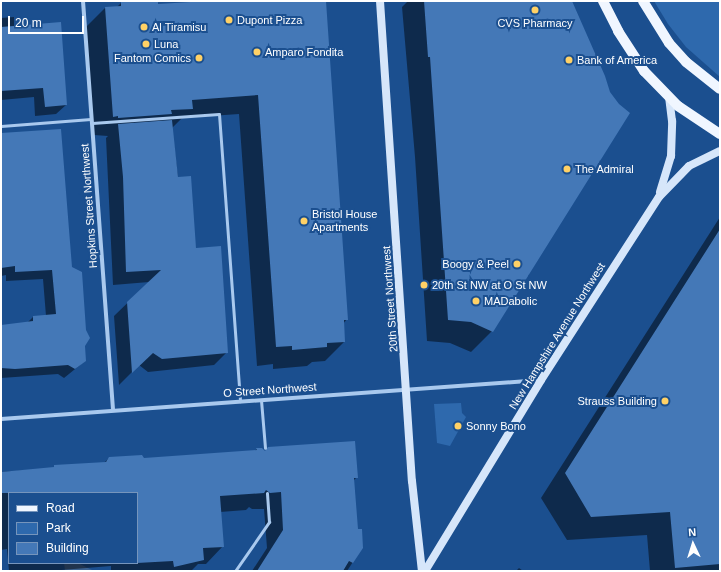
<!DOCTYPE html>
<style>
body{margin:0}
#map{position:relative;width:721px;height:572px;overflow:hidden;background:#1b4f8f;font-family:Helvetica,sans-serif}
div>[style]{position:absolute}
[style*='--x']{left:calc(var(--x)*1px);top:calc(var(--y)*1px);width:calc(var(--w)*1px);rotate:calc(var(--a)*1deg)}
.green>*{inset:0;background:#2e69ad}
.water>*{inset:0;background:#3c6290}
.shadow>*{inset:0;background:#0007}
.building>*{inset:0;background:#4478b7}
.lane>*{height:3px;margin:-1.5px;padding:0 1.5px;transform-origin:1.5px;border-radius:1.5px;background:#a9c9ee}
.street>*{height:4px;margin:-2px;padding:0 2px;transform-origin:2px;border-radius:2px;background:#a9c9ee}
.secondary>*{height:8px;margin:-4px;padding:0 4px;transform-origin:4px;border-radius:4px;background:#d6e6fa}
.primary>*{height:10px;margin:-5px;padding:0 5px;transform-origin:5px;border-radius:5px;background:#f0f6ff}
.dots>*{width:11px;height:11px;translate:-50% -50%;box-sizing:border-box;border:2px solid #1b4f8f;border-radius:50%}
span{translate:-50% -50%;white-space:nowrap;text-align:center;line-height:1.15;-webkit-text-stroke:4px #1b4f8f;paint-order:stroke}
.poi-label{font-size:11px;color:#fff}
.left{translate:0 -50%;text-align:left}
.right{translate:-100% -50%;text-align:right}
.street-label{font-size:11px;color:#fff}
.frame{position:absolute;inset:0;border:2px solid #fff;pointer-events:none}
.legend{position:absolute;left:8px;top:492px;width:130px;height:72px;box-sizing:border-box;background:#1b4f8f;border:1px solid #7695bc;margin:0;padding:5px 7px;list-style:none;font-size:12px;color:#fff}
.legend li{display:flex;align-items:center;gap:8px;height:20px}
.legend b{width:20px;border:1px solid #7695bc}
.north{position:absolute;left:673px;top:524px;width:40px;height:40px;-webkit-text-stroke:3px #1b4f8f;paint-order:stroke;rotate:356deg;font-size:11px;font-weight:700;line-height:16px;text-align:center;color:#fff}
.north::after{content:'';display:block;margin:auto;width:14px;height:18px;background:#fff;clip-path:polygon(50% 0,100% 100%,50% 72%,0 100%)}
.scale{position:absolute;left:8px;top:16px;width:76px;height:18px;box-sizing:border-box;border:2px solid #fff;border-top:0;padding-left:5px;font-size:12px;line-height:14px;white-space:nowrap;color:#fff;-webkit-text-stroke:3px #1b4f8f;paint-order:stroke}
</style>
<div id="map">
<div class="green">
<i style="clip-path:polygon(654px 1px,720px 1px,720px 77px,686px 47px,668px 24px)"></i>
<i style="clip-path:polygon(461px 403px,462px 413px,466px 417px,450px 446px,437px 443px,434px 404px)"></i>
</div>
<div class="water">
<i style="clip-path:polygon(64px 563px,78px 563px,94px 571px,65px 571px)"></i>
</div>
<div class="shadow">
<i style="clip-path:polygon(157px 1px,157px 6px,213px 1px,325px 1px,347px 319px,343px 324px,344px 342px,325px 361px,312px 362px,307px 366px,273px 369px,273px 364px,257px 366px,239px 114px,182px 118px,172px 128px,178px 178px,196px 249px,227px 352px,214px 365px,148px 372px,139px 365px,119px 385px,114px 316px,149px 282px,113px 285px,106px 138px,108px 136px,94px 135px,86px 27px,105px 8px,117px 7px,121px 3px)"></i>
<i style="clip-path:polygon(408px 1px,571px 1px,609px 93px,492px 331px,471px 352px,450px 343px,427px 341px,415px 157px,402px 7px)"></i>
<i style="clip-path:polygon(14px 17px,14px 27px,66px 105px,56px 114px,35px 116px,34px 97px,1px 100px,1px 18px)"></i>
<i style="clip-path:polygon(1px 134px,71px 268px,85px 361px,64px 378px,58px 374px,1px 378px,1px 326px,27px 323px,33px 317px,46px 316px,43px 279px,6px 281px,6px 275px,1px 276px)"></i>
<i style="clip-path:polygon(720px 217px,720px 571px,650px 571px,647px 535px,567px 540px,541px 498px)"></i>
<i style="clip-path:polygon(evenodd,257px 449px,357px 477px,353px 481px,357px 530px,362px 548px,347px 571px,252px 571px,267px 548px,264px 509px,252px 509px,249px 507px,246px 510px,220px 512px,223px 546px,206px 564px,198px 564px,191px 571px,111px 571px,111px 566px,49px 571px,9px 571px,7px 549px,1px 550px,1px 472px,46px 469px,52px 469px,55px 466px,104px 463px,109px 458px,144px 459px,255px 451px,257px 449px,9px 493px,137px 493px,137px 563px,9px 563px,9px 493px)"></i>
<i style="clip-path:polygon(519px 568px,523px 571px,516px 571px)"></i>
</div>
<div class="building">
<i style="clip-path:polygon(121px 1px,158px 1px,158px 4px,207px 1px,326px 1px,348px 320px,344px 320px,345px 342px,327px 343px,327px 347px,292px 350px,292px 346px,276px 347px,258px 95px,192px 100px,193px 109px,171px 110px,172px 114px,118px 118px,118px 116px,113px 117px,105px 7px,121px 6px)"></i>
<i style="clip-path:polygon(424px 1px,572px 1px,605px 76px,610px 92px,619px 104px,630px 113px,493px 332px,471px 322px,448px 320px,430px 57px,428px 57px)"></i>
<i style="clip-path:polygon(61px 22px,67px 105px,45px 107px,43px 88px,1px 91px,1px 27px)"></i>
<i style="clip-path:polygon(172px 120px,178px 177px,191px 176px,196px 248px,221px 246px,228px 353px,162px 359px,153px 353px,132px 373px,127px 302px,161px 270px,126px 272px,123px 177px,118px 124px)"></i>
<i style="clip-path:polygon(61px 129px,72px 267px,82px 272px,86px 330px,90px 338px,85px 346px,86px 361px,75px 369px,68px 365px,15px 369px,1px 368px,1px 325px,33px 321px,33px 316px,56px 314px,52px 270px,15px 272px,15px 266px,1px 268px,1px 133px)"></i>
<i style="clip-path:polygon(720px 229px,720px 564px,675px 568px,670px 512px,591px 517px,565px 473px)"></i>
<i style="clip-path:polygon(355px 441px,358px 478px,354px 478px,358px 529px,362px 529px,363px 548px,353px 563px,349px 561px,343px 571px,257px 571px,283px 530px,281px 492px,270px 493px,266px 490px,264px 493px,220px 496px,224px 547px,203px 548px,204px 560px,174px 567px,173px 561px,137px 563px,137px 493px,1px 493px,1px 472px,54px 467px,54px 465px,106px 462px,109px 457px,142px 455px,144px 458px,257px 450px,256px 448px,262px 448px,265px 451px,268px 447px)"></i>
</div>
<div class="lane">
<i style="--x:92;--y:123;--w:127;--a:-4.1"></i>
<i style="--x:219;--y:114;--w:288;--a:85.8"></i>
<i style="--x:1;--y:126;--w:90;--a:-4.4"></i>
<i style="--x:261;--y:400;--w:48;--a:85.2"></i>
<i style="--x:235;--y:571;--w:60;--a:-55.2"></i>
<i style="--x:269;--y:522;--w:29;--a:-94"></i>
</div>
<div class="street">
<i style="--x:83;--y:1;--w:410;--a:85.8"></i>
<i style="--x:1;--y:419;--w:541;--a:-4.13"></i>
</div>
<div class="secondary">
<i style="--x:380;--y:1;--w:481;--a:86.2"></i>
<i style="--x:412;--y:481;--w:91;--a:83.7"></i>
<i style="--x:660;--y:192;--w:38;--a:-73"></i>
<i style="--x:671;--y:156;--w:35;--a:-88"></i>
<i style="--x:672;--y:121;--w:24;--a:-97"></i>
<i style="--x:425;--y:571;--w:223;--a:-58.7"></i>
<i style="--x:541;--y:380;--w:218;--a:-57.2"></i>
<i style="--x:659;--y:197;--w:43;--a:-45.9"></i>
<i style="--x:689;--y:166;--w:34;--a:-26"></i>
</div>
<div class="primary">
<i style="--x:603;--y:1;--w:34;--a:63"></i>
<i style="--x:618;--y:31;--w:48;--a:57"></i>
<i style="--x:644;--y:71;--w:49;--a:45.8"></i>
<i style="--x:678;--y:106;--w:50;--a:33.7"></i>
<i style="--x:643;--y:1;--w:49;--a:58.2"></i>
<i style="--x:669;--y:43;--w:25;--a:48"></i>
<i style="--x:686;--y:62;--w:43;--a:38.5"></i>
</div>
<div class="dots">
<i style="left:535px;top:10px;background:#ffd166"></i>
<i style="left:229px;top:20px;background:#ffd166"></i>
<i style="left:144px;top:27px;background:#ffd166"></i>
<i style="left:146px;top:44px;background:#ffd166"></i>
<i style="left:257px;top:52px;background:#ffd166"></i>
<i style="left:199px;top:58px;background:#ffd166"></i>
<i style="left:569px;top:60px;background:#ffd166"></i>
<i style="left:567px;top:169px;background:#ffd166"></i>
<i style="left:304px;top:221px;background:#ffd166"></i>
<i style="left:517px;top:264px;background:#ffd166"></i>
<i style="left:424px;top:285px;background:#ffd166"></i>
<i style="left:476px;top:301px;background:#ffd166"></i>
<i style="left:665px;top:401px;background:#ffd166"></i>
<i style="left:458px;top:426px;background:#ffd166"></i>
</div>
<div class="poi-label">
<span class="left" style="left:237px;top:20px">Dupont Pizza</span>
<span style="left:535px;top:23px">CVS Pharmacy</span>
<span class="left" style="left:152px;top:27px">Al Tiramisu</span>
<span class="left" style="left:154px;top:44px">Luna</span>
<span class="left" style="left:265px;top:52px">Amparo Fondita</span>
<span class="right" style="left:191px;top:58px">Fantom Comics</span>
<span class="left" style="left:577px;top:60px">Bank of America</span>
<span class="left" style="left:575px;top:169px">The Admiral</span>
<span class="left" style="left:312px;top:221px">Bristol House<br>Apartments</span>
<span class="right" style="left:509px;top:264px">Boogy &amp; Peel</span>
<span class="left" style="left:432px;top:285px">20th St NW at O St NW</span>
<span class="left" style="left:484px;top:301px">MADabolic</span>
<span class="right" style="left:657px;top:401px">Strauss Building</span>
<span class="left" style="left:466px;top:426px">Sonny Bono</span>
</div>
<div class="street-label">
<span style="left:89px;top:206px;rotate:-94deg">Hopkins Street Northwest</span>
<span style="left:390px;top:299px;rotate:-94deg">20th Street Northwest</span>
<span style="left:557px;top:336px;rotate:-58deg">New Hampshire Avenue Northwest</span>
<span style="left:270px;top:390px;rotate:-4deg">O Street Northwest</span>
</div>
<div class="frame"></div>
<ul class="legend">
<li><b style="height:5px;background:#f0f6ff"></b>Road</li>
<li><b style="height:11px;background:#2e69ad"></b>Park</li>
<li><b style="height:11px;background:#4478b7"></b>Building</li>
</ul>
<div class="north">N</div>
<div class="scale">20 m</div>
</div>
